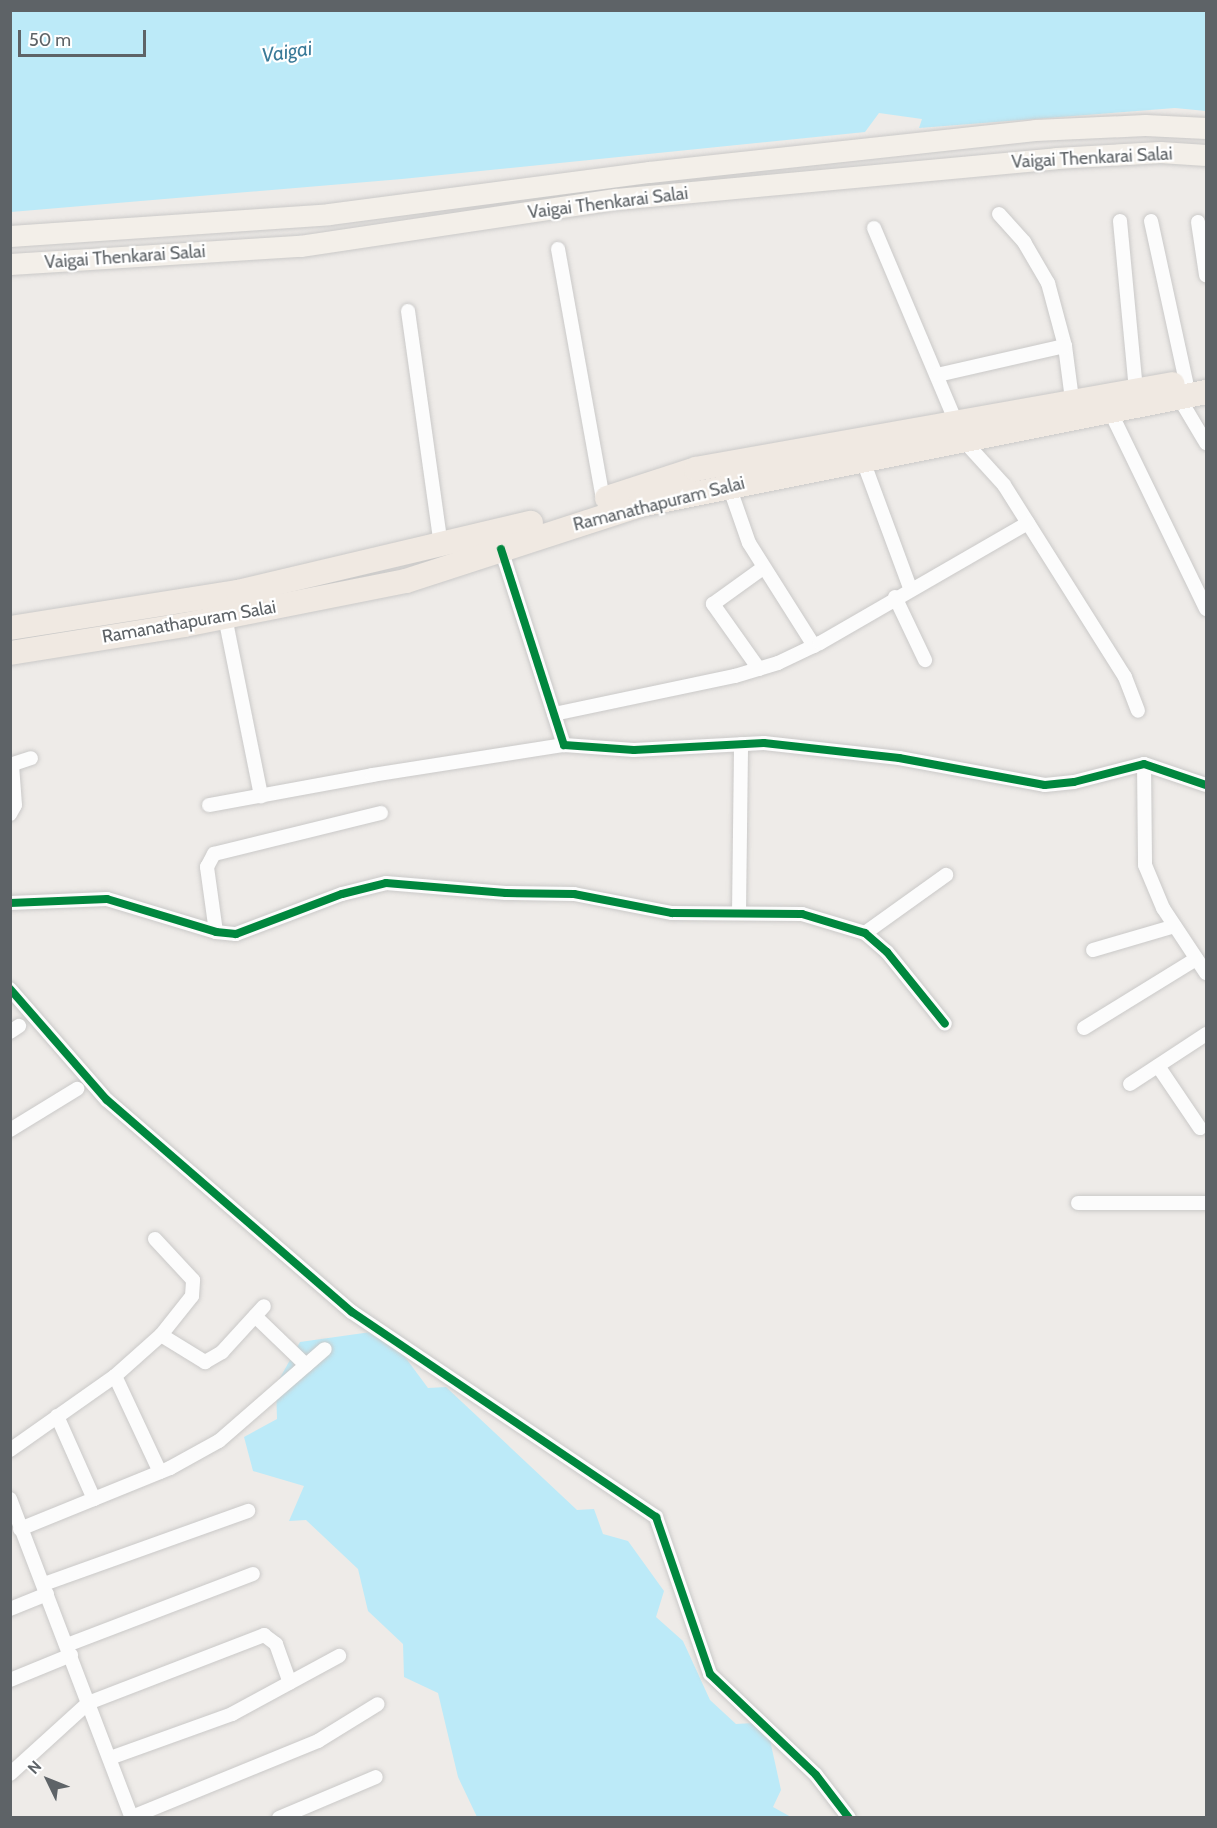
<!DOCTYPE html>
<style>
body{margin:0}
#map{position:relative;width:1217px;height:1828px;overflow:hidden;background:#eeebe8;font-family:Cabin,sans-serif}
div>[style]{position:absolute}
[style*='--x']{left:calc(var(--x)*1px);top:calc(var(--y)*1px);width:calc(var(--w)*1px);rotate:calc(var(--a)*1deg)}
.water>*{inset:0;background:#bceaf8}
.roads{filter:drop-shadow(0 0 2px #cac9c8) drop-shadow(0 0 2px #cac9c8)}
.street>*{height:14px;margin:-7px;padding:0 7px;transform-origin:7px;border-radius:7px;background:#fcfcfc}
.primary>*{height:21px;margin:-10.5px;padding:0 10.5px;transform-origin:10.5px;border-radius:10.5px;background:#f3efe9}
.highway>*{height:24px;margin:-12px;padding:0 12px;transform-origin:12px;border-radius:12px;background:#f0e9e2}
.cycleway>*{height:8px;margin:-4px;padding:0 4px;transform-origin:4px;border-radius:4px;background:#00873e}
span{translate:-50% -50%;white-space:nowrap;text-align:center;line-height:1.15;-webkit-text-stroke:4.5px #fff;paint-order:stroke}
.street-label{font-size:18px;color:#5e6367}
.water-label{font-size:20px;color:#3a7a98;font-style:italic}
.frame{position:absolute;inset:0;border:12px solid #5e6367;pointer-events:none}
.north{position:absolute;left:18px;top:1750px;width:60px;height:60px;-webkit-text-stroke:4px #fff;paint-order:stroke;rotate:313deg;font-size:16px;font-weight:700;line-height:24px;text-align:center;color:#5e6367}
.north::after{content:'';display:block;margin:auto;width:21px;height:27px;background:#5e6367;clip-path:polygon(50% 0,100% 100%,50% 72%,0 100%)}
.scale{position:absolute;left:18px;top:30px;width:128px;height:27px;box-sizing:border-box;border:3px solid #5e6367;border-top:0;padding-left:8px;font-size:18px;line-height:21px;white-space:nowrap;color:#5e6367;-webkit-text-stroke:4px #fff;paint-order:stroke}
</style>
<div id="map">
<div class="water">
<i style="clip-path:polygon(11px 10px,1206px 11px,1206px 111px,1175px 108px,919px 128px,922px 119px,879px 113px,865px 132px,402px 179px,11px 212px)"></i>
<i style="clip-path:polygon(385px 1330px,428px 1388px,446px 1387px,577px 1510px,594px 1509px,603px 1534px,628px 1541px,664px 1591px,656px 1617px,683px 1641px,710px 1700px,736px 1724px,753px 1723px,770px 1740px,781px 1790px,773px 1807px,791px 1817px,477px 1817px,458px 1777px,438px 1693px,404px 1677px,403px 1644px,368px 1611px,358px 1569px,306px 1520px,289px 1521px,304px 1486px,253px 1471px,244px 1437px,277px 1419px,276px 1385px,300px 1342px)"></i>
</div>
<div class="roads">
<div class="street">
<i style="--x:999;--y:214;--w:38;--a:48"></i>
<i style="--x:1024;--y:242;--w:48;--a:59.7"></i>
<i style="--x:1048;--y:283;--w:65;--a:74.9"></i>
<i style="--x:1065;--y:346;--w:53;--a:82.5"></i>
<i style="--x:1120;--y:221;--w:169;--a:84.6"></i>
<i style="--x:1151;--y:221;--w:165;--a:77.7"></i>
<i style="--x:1198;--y:222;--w:54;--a:81.4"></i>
<i style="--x:874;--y:228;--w:231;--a:67.1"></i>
<i style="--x:964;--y:441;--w:59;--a:47.7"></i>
<i style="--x:1004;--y:485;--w:227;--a:57.8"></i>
<i style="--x:1125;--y:677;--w:36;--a:69"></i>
<i style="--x:558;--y:249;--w:255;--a:79.8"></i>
<i style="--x:408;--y:311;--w:236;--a:82"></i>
<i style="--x:937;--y:375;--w:131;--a:-12.8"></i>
<i style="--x:1178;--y:396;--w:55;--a:59.2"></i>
<i style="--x:1111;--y:413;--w:218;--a:64.1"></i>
<i style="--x:862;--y:458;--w:139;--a:69.7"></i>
<i style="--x:729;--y:486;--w:60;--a:70.7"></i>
<i style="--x:749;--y:543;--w:122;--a:57.7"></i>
<i style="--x:501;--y:549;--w:206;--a:72.2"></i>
<i style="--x:564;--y:745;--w:70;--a:4.1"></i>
<i style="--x:634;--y:750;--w:130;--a:-3.1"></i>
<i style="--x:764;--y:743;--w:136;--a:6.3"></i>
<i style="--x:899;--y:758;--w:148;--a:10.5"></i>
<i style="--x:1045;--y:785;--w:29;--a:-6"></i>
<i style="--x:1074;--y:782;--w:72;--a:-14.4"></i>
<i style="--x:1144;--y:764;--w:65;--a:18.7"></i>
<i style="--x:895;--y:597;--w:70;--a:64.5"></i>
<i style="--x:225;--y:617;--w:183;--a:78.6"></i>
<i style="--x:759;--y:669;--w:80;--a:-125.3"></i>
<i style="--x:713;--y:604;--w:62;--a:-35.8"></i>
<i style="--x:554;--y:714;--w:185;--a:-11.9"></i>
<i style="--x:735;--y:676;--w:45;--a:-16.8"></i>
<i style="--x:778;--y:663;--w:47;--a:-25.5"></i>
<i style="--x:820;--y:643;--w:240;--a:-30"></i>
<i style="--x:1144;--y:764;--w:101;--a:89.4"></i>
<i style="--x:1145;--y:865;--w:47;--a:67.3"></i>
<i style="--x:1163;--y:908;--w:78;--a:56.5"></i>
<i style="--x:10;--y:765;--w:22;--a:-18"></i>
<i style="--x:209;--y:805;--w:166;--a:-10.4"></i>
<i style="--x:372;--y:775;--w:194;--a:-8.9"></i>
<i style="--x:10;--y:814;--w:10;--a:-61"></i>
<i style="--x:15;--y:805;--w:40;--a:-94.3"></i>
<i style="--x:10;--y:903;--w:97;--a:-2.4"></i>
<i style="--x:107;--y:899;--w:114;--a:16.8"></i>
<i style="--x:216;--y:932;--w:20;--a:6"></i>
<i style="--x:236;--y:934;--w:113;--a:-20.7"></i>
<i style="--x:342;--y:894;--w:45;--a:-14"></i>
<i style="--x:386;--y:883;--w:120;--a:4.8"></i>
<i style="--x:506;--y:893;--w:68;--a:0.8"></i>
<i style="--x:574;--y:894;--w:100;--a:11"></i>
<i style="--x:672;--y:913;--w:130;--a:0.4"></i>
<i style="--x:802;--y:914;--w:66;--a:16.8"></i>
<i style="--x:865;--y:933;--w:29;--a:41"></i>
<i style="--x:887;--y:952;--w:92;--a:51.1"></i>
<i style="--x:739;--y:913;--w:169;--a:-89.3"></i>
<i style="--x:216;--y:932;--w:66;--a:-97.9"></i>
<i style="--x:207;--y:867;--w:15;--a:-62"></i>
<i style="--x:214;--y:854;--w:172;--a:-13.8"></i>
<i style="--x:865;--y:933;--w:100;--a:-35.6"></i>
<i style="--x:1093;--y:950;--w:85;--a:-16.3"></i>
<i style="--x:10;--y:989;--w:147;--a:48.9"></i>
<i style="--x:107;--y:1100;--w:324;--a:40.9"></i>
<i style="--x:352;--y:1312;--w:367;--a:34"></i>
<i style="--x:656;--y:1517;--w:166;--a:71"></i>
<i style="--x:710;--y:1674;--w:146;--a:43.6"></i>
<i style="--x:816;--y:1775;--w:54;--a:52.5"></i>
<i style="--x:1084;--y:1028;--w:132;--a:-31.6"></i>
<i style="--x:10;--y:1032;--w:11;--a:-34"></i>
<i style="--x:1158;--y:1066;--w:75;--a:55.9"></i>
<i style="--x:1130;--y:1084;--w:91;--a:-33.3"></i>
<i style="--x:10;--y:1130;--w:79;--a:-31.5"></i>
<i style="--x:1078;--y:1203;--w:128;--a:0"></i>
<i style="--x:255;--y:1316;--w:71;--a:43.9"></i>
<i style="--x:161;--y:1335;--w:52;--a:31.5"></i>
<i style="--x:205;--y:1362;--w:20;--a:-30"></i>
<i style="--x:222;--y:1352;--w:62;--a:-47.6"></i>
<i style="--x:115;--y:1376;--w:106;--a:64.9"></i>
<i style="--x:57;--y:1416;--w:91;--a:66"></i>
<i style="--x:10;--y:1450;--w:128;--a:-35.2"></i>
<i style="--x:115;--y:1376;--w:62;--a:-41.7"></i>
<i style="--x:161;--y:1335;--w:50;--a:-51.5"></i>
<i style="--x:192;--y:1296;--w:16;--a:-86"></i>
<i style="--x:193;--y:1280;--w:56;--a:-132.8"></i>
<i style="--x:10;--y:1499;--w:342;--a:69.1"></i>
<i style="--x:20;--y:1529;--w:162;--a:-22.1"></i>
<i style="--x:170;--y:1468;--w:56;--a:-28.9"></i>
<i style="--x:219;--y:1441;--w:140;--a:-41"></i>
<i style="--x:44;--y:1584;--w:217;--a:-19.7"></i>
<i style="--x:10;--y:1609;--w:40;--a:-22"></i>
<i style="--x:67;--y:1645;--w:199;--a:-20.9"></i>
<i style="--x:10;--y:1680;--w:66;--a:-22.3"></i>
<i style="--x:110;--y:1758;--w:130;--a:-19.8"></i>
<i style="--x:232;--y:1714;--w:122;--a:-28.5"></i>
<i style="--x:10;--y:1774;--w:105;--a:-42.3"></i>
<i style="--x:88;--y:1703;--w:189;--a:-21.1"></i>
<i style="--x:264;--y:1635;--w:15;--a:37"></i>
<i style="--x:276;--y:1644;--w:41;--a:70.3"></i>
<i style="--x:132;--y:1817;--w:201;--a:-22.2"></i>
<i style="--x:318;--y:1741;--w:70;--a:-31.7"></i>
<i style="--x:279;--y:1818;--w:105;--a:-22.9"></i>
</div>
<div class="primary">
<i style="--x:10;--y:236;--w:320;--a:-3.9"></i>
<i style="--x:329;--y:214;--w:323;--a:-7.5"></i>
<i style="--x:649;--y:172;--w:388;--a:-6.2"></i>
<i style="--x:1035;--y:130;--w:110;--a:-2.6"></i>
<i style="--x:1145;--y:125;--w:61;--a:2.8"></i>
<i style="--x:10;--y:264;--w:291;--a:-3.6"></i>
<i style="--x:300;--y:246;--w:319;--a:-8.5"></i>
<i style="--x:616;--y:199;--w:442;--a:-5.3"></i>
<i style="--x:1056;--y:158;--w:104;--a:-3.3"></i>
<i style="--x:1160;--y:152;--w:46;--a:3.7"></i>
</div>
<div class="highway">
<i style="--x:607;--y:498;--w:94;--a:-18"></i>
<i style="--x:696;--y:469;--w:484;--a:-10.1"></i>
<i style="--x:10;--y:628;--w:231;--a:-9"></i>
<i style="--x:238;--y:592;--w:301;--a:-13.3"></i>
<i style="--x:10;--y:653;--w:176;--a:-9.1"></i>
<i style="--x:184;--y:625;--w:226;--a:-11.2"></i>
<i style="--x:406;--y:581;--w:246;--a:-18"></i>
<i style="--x:640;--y:505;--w:577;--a:-11.29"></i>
</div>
</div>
<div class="cycleway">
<i style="--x:501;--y:549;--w:206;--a:72.2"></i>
<i style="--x:564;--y:745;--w:70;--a:4.1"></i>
<i style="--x:634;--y:750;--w:130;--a:-3.1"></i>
<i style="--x:764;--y:743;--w:136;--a:6.3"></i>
<i style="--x:899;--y:758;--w:148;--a:10.5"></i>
<i style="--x:1045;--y:785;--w:29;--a:-6"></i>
<i style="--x:1074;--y:782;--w:72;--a:-14.4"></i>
<i style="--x:1144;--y:764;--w:65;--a:18.7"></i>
<i style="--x:10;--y:903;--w:97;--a:-2.4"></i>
<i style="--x:107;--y:899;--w:114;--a:16.8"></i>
<i style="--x:216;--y:932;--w:20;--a:6"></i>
<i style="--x:236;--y:934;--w:113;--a:-20.7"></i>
<i style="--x:342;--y:894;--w:45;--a:-14"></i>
<i style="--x:386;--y:883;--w:120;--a:4.8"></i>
<i style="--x:506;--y:893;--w:68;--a:0.8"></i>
<i style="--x:574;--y:894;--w:100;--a:11"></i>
<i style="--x:672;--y:913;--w:130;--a:0.4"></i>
<i style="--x:802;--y:914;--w:66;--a:16.8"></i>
<i style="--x:865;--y:933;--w:29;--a:41"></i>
<i style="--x:887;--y:952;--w:92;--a:51.1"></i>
<i style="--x:10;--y:989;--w:147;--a:48.9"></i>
<i style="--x:107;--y:1100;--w:324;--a:40.9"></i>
<i style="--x:352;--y:1312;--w:367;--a:34"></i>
<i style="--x:656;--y:1517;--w:166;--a:71"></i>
<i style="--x:710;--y:1674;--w:146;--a:43.6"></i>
<i style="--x:816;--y:1775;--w:54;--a:52.5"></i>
</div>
<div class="street-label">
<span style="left:1092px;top:158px;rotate:-3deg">Vaigai Thenkarai Salai</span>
<span style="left:608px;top:203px;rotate:-7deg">Vaigai Thenkarai Salai</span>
<span style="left:125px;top:257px;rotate:-4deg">Vaigai Thenkarai Salai</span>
<span style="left:659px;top:504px;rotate:-14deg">Ramanathapuram Salai</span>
<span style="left:189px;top:622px;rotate:-10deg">Ramanathapuram Salai</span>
</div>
<div class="water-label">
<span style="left:287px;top:52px;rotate:-9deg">Vaigai</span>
</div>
<div class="frame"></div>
<div class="north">N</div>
<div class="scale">50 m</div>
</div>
